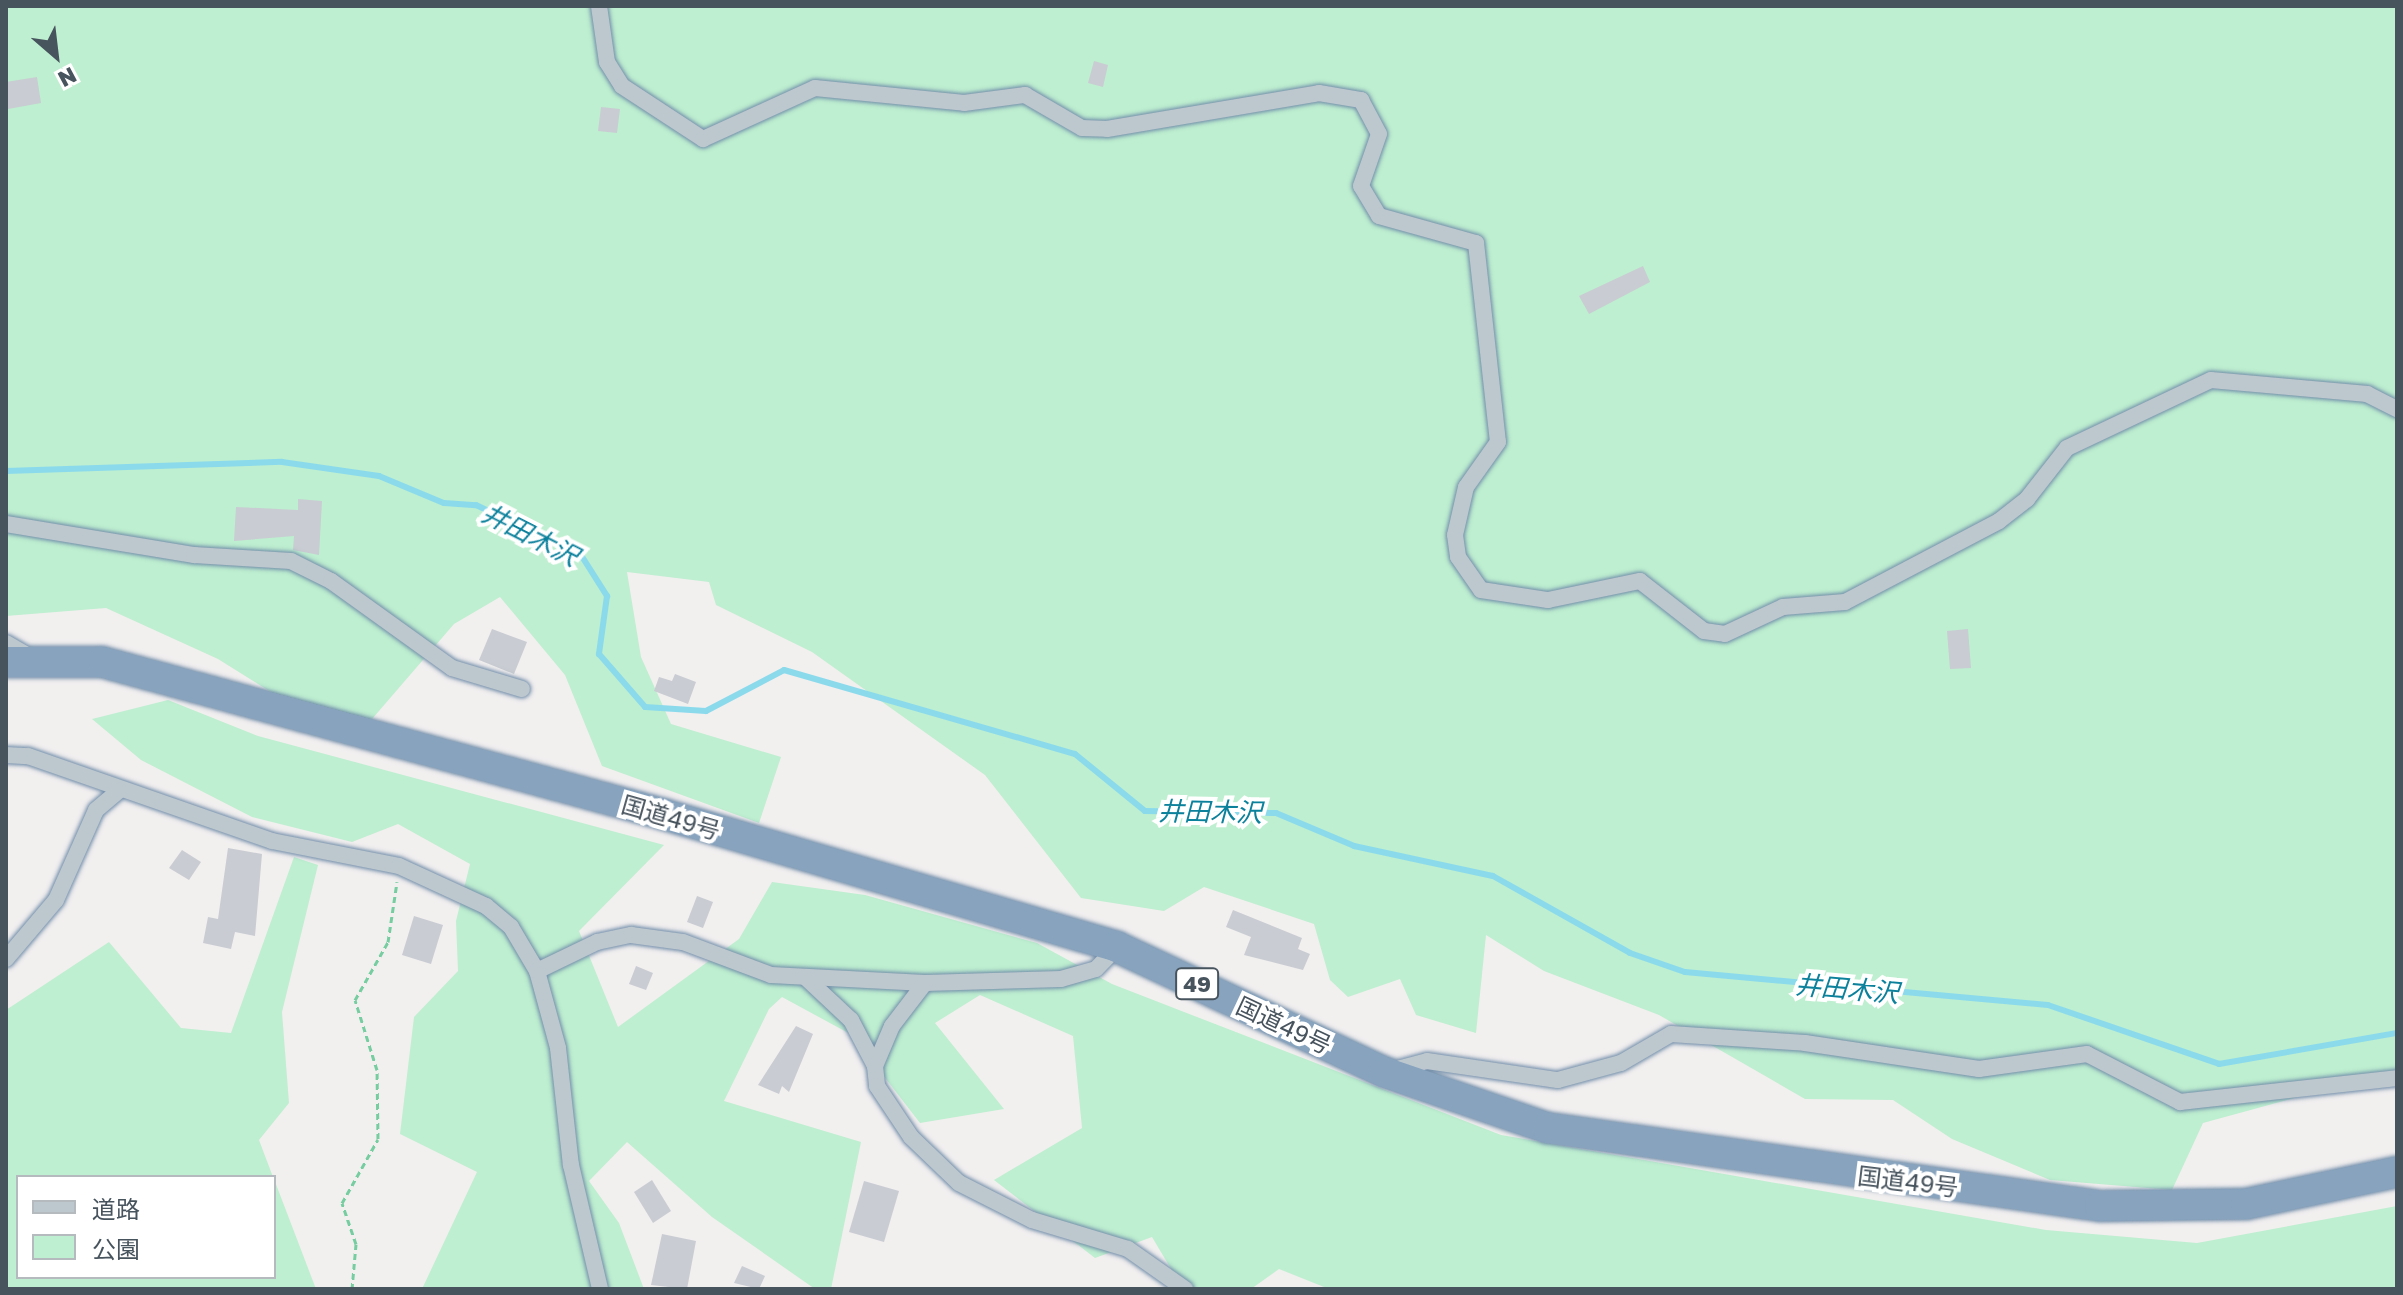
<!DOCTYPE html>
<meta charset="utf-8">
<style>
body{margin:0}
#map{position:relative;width:2403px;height:1295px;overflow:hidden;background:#f2efef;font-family:"Golos Text","Noto Sans JP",sans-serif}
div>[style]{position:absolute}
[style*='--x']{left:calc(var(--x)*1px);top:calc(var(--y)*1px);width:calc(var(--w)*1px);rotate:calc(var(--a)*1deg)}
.green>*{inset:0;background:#beefd0}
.stream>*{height:6px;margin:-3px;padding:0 3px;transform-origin:3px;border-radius:3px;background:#8bdaec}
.building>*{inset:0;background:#c9ccd2}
.path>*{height:3px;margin-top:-1.5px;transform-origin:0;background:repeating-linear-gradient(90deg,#75cda0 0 6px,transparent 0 10px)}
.roads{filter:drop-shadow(0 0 2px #728eaa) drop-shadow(0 0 2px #728eaa)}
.street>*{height:16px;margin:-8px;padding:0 8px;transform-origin:8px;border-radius:8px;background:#bdc7ce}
.highway>*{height:30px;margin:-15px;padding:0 15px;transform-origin:15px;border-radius:15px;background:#87a3be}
span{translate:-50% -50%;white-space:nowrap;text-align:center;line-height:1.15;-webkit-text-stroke:8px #fff;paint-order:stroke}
.shield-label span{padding:2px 6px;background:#fff;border:2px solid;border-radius:6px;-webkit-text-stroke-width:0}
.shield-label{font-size:22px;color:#47535d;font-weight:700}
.street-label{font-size:24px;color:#47535d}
.water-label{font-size:26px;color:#0c819c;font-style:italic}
.frame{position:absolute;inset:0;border:8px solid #47535d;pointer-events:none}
.legend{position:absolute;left:16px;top:1175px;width:260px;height:104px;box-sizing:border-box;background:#fff;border:2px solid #b5babe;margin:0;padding:10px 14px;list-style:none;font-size:24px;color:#47535d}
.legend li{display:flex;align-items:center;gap:16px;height:40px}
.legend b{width:40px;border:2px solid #b5babe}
.north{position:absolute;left:16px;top:16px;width:80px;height:80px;-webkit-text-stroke:6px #fff;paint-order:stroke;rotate:152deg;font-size:22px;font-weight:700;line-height:32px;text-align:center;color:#47535d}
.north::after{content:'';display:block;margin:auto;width:28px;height:36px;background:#47535d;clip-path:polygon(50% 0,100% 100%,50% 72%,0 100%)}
</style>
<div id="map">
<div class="green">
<i style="clip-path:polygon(6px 6px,2397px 6px,2397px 1070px,2203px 1123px,2172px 1190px,2050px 1180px,1952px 1139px,1893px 1100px,1805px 1099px,1659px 1015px,1544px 971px,1486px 935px,1476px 1033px,1416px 1015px,1400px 979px,1348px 997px,1330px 980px,1314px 924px,1204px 887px,1164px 911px,1081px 898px,985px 775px,812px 652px,716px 605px,709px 582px,627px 572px,641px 657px,671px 724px,781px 757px,759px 823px,602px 766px,565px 675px,500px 597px,454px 624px,366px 726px,298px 709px,218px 659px,106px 608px,6px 616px)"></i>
<i style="clip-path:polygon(168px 700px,258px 736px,664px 845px,579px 931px,618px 1027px,739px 939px,772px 882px,865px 895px,1037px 943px,1112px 984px,1501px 1135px,2046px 1230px,2197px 1243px,2397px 1206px,2397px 1289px,1329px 1289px,1279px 1269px,1251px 1289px,1183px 1289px,1152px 1237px,1095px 1258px,994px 1180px,1082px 1128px,1073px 1036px,980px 995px,935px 1023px,1004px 1109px,920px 1123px,852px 1035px,782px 997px,769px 1009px,724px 1101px,861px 1142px,831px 1289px,815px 1289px,712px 1217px,627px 1142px,589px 1181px,619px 1223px,644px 1289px,422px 1289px,477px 1172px,400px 1134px,414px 1017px,458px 971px,456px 921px,470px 864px,398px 824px,352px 842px,252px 817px,141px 760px,92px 719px)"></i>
<i style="clip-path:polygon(294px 857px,318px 865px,282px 1012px,289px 1103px,259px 1140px,273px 1177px,18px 1177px,18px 1277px,274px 1277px,274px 1179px,316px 1289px,6px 1289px,6px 1010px,109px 942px,181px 1028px,231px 1033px)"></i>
</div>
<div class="stream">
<i style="--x:6;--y:471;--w:276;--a:-1.9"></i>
<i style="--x:282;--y:462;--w:98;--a:8.2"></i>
<i style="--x:379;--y:476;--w:70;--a:22.6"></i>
<i style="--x:444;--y:503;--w:32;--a:4"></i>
<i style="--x:476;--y:505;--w:116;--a:25.5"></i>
<i style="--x:581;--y:555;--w:49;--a:57.6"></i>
<i style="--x:607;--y:596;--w:59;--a:97.9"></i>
<i style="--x:599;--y:654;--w:70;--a:49"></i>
<i style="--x:645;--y:707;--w:61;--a:3.8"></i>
<i style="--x:706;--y:711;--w:88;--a:-27.7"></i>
<i style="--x:784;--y:670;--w:303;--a:16.1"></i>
<i style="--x:1075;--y:754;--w:90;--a:39.2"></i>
<i style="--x:1145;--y:811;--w:131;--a:0.9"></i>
<i style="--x:1276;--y:813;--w:85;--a:22.9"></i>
<i style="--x:1354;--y:846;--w:142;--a:12.2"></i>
<i style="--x:1493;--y:876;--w:157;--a:29.3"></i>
<i style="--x:1630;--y:953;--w:58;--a:19.1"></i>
<i style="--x:1685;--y:972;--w:364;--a:5.2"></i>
<i style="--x:2048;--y:1005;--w:181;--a:19"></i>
<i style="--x:2219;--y:1064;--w:181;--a:-9.9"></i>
</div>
<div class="building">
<i style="clip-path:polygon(1094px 61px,1108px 65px,1103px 87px,1088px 83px)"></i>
<i style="clip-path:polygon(37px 77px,41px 103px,8px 109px,6px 82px)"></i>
<i style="clip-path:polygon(601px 107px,620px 109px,617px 133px,598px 131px)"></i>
<i style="clip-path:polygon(1643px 266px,1650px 282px,1589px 314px,1579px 296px)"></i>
<i style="clip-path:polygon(298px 499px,322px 501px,319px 555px,293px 550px,294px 536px,234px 541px,236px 507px,298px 510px)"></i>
<i style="clip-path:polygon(492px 629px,527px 642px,514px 674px,479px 660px)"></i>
<i style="clip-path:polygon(1968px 629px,1971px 668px,1950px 669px,1947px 631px)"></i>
<i style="clip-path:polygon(675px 674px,696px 682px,688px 704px,654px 691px,659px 677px,672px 681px)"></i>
<i style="clip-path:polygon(228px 848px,262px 854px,255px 936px,235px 932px,231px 949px,203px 943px,208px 917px,218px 919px)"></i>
<i style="clip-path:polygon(182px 850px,201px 862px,189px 880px,169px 868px)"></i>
<i style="clip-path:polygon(697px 896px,713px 902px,703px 928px,687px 922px)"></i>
<i style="clip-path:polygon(1233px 910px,1302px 938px,1298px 949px,1310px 954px,1303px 970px,1244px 955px,1251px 937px,1226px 927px)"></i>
<i style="clip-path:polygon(414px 916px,443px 925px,431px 964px,402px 955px)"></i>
<i style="clip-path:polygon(636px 966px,653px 973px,646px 990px,629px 984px)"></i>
<i style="clip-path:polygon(796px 1026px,813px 1034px,789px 1092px,782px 1086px,779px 1094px,758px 1085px)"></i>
<i style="clip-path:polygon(652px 1180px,671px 1211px,653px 1223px,634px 1192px)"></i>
<i style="clip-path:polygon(864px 1181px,899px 1191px,884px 1242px,849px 1232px)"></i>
<i style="clip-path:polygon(662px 1234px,696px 1241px,687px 1289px,651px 1285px)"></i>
<i style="clip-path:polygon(742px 1266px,765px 1276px,759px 1289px,734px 1283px)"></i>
</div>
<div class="path">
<i style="--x:352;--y:1289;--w:45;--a:-84.9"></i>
<i style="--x:356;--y:1244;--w:43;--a:-108.9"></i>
<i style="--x:342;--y:1203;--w:73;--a:-60.6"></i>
<i style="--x:378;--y:1139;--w:69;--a:-90.8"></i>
<i style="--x:377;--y:1070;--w:73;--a:-107.4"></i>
<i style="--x:355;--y:1000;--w:67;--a:-60.4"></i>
<i style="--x:388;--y:942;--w:61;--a:-81.5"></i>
</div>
<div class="roads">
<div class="street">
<i style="--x:599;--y:6;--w:57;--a:81.9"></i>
<i style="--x:607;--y:62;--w:28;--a:58"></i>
<i style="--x:622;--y:86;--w:97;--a:33.2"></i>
<i style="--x:703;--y:139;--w:123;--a:-24.5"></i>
<i style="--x:815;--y:88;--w:150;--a:5.7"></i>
<i style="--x:964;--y:103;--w:62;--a:-7.5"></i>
<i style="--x:1025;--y:95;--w:66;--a:30.1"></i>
<i style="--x:1082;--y:128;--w:25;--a:2"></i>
<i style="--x:1107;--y:129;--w:215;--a:-9.6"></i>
<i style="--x:1319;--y:93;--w:43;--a:9.5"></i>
<i style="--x:1361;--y:100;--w:38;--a:62"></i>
<i style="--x:1379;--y:134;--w:55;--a:109.1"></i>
<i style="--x:1361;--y:186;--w:35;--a:59"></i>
<i style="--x:1379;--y:216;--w:101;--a:15.6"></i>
<i style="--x:1476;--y:243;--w:200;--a:83.7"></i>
<i style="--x:1498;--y:442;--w:55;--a:125.4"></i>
<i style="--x:1466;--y:487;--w:49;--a:102.9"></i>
<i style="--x:1455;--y:535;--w:22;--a:82"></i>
<i style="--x:1458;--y:557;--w:40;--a:55.1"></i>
<i style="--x:1481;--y:590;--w:68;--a:8.5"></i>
<i style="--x:1548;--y:600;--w:94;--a:-11.7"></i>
<i style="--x:1640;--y:581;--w:81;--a:38"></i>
<i style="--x:1704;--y:631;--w:21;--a:8"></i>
<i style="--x:1725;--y:634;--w:64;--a:-25"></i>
<i style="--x:1783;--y:607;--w:62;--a:-4.6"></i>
<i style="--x:1845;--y:602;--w:174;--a:-27.7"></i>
<i style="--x:1999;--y:521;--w:36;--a:-38"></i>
<i style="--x:2027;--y:499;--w:65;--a:-51.9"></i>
<i style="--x:2067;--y:448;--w:159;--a:-25.3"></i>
<i style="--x:2211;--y:380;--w:157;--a:5.1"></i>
<i style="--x:2367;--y:394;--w:34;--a:27"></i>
<i style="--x:6;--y:524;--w:191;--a:9.4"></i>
<i style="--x:194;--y:555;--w:97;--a:3.5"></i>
<i style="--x:291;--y:561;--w:45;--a:26.6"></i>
<i style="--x:331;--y:581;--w:149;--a:35.7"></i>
<i style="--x:452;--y:668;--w:73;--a:16.7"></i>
<i style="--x:6;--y:643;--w:30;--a:30"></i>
<i style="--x:6;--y:755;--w:22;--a:3"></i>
<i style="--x:28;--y:756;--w:258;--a:19.2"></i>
<i style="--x:272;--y:841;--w:129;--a:11.1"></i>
<i style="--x:399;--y:866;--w:96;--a:24.7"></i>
<i style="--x:486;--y:906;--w:33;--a:40"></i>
<i style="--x:511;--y:927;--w:51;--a:59.4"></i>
<i style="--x:537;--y:971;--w:80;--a:74.7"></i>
<i style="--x:558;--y:1048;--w:118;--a:83.7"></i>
<i style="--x:571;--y:1165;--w:127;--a:76.8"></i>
<i style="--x:6;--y:959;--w:77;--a:-49.7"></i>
<i style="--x:56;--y:900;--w:98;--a:-66"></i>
<i style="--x:96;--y:810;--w:30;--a:-40"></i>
<i style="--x:537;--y:971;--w:67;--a:-25.8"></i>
<i style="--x:597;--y:942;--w:35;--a:-12"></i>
<i style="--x:631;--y:935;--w:52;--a:7.7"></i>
<i style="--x:683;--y:942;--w:94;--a:20.6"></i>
<i style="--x:771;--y:975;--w:154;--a:3"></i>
<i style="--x:925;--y:983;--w:136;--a:-1.7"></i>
<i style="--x:1061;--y:979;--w:36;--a:-16"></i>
<i style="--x:1096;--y:969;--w:30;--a:-46"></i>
<i style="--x:805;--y:977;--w:63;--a:43.1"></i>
<i style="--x:851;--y:1020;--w:52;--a:62.4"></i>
<i style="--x:875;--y:1066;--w:43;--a:-67"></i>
<i style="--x:892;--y:1026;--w:54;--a:-52.5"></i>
<i style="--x:875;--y:1066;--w:20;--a:84"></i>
<i style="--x:877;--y:1086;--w:61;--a:56.3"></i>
<i style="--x:911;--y:1137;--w:66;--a:43.8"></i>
<i style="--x:959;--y:1183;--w:82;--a:26.9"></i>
<i style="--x:1032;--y:1220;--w:100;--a:16.8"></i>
<i style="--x:1128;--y:1249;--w:70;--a:35.1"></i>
<i style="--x:1386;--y:1072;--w:42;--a:-15"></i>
<i style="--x:1427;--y:1061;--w:132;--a:8.3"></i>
<i style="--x:1558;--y:1080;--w:65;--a:-15.1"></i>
<i style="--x:1621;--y:1063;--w:58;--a:-30.1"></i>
<i style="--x:1671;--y:1034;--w:134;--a:3.8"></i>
<i style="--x:1805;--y:1043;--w:176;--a:8.5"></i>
<i style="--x:1979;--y:1069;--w:109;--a:-7.9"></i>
<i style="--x:2087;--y:1054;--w:105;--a:27.3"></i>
<i style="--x:2180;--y:1102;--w:218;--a:-6.3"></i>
</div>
<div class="highway">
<i style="--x:6;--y:662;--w:96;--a:0"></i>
<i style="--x:102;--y:662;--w:581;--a:15.16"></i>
<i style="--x:663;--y:814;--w:473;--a:16.3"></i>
<i style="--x:1117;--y:947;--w:295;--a:25.1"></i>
<i style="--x:1384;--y:1072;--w:173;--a:18.9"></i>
<i style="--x:1548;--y:1128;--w:557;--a:8.04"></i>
<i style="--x:2100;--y:1206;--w:146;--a:-0.8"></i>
<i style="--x:2246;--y:1204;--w:154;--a:-12"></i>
</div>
</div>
<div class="shield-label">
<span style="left:1197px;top:984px">49</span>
</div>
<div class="street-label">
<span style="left:671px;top:817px;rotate:16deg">国道49号</span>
<span style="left:1284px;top:1025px;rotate:25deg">国道49号</span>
<span style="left:1908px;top:1181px;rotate:7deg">国道49号</span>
</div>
<div class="water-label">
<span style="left:530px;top:535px;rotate:27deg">井田木沢</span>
<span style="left:1210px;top:812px;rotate:1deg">井田木沢</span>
<span style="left:1847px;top:989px;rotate:5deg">井田木沢</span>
</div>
<div class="frame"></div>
<ul class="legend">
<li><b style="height:10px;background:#bdc7ce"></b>道路</li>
<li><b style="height:22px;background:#beefd0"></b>公園</li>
</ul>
<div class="north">N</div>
</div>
